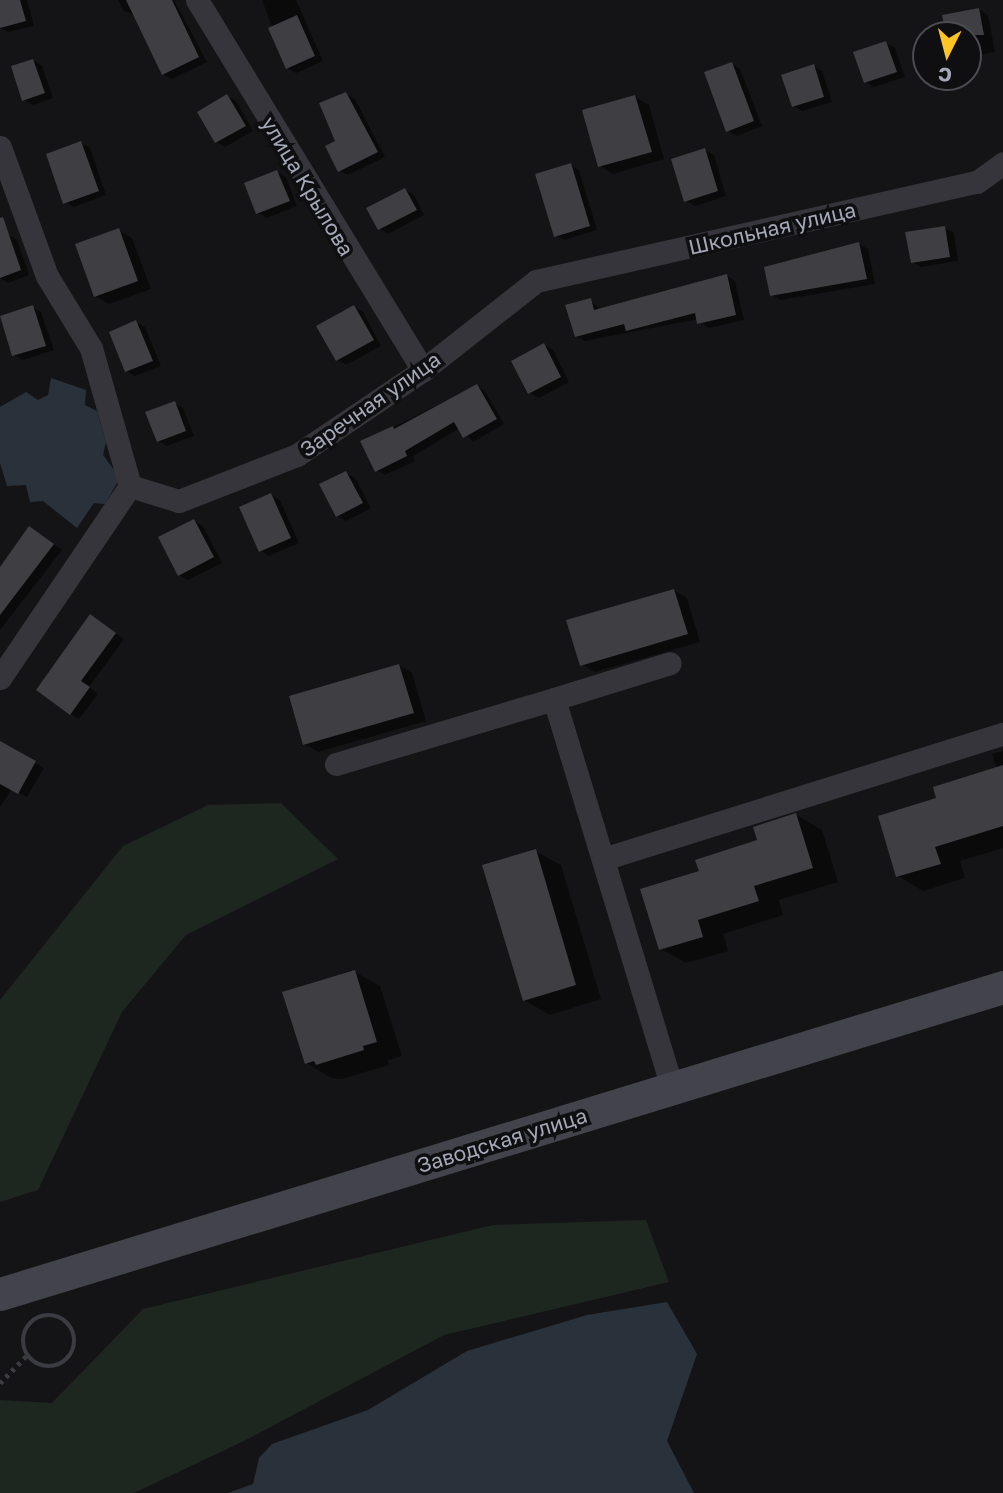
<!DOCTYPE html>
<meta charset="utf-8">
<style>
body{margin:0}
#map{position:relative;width:1003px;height:1493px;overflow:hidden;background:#141416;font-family:"Golos Text",sans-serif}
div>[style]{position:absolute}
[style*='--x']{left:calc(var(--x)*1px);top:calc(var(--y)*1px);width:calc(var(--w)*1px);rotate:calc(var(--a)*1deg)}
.green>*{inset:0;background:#1e2620}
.water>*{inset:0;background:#29323b}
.shadow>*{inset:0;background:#0007}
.building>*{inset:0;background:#3e3e43}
.path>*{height:4.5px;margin-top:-2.25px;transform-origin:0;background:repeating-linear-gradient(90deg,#3b3c42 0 3.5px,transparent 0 8.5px)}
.path>.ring{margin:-2.25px;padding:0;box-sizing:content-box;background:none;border:4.5px solid #3b3c42;border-radius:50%}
.minor>*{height:23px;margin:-11.5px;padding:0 11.5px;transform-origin:11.5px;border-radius:11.5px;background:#35353b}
.secondary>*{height:33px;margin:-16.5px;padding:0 16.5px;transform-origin:16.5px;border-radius:16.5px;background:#43444b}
span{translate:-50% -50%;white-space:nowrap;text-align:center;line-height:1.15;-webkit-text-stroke:7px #0f0f11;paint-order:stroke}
.street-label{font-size:21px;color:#a5a9b7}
.north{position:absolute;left:912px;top:21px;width:70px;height:70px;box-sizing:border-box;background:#0f0f11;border:2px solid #4b4d53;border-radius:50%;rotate:186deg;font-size:19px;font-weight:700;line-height:28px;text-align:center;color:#a5a9b7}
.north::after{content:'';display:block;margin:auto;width:24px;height:32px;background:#fdc425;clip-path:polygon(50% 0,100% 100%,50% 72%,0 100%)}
</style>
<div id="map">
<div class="green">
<i style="clip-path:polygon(281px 803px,338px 859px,186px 935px,122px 1012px,38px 1190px,0 1202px,0 1000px,123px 846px,208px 805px)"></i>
<i style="clip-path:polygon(646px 1220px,669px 1282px,444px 1335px,248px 1439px,134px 1493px,0 1493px,0 1400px,52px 1403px,143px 1309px,493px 1225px)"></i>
</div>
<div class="water">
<i style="clip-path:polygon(51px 378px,86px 390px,85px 405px,97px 411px,106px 442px,103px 455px,120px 478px,105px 504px,94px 503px,77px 528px,43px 501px,30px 502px,26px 485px,7px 486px,0 463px,0 407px,26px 392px,38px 400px,48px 395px)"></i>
<i style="clip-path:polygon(667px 1302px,697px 1354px,667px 1441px,694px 1493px,228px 1493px,253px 1484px,259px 1458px,272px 1444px,368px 1410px,467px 1351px,587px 1315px)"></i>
</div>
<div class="shadow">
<i style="clip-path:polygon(0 0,27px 0,34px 26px,8px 32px,0 28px)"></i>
<i style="clip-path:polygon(118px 0,174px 0,207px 62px,172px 79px,163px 74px,135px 15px,124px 11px)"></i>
<i style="clip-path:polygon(262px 0,296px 0,323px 61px,296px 73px,287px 68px)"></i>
<i style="clip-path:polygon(979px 9px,988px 15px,995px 52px,968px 57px,968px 35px,948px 35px)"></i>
<i style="clip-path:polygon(886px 43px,895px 48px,905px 77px,874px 87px,865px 82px)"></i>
<i style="clip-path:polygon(33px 60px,42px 66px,53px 98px,33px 105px,24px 100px)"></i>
<i style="clip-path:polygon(732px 64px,740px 69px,762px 126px,737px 136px,728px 131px)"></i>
<i style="clip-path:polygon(813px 66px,822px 71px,832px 102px,802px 111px,793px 106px)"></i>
<i style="clip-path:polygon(346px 94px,355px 99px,385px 157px,348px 175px,339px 170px,337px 142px)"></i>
<i style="clip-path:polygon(227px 96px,236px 101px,253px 131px,225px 147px,216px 142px)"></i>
<i style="clip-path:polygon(635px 97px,649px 105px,664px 159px,613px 174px,600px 166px)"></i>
<i style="clip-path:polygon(81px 143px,90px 148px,106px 195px,74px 207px,65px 202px)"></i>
<i style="clip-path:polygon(705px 150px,714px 155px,726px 196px,695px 206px,686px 201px)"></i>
<i style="clip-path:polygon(570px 165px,579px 170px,597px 230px,564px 240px,555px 235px)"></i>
<i style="clip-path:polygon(277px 172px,286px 177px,297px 206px,267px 218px,258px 213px)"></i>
<i style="clip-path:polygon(405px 190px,414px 195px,424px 215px,388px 234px,379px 228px)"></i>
<i style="clip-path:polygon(945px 228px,954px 233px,958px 261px,921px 267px,912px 262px)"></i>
<i style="clip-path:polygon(118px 230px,132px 238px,151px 289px,109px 304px,95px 296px)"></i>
<i style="clip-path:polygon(9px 235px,17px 240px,29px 275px,8px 283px,0 278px,0 238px)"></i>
<i style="clip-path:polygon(859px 244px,868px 249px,875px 284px,781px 300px,772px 295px)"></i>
<i style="clip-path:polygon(726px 275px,735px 281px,744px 320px,708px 328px,698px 319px,585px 341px,576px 336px,590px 300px,601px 310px)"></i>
<i style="clip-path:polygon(32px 307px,41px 312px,54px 350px,23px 360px,14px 355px)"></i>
<i style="clip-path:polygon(354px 307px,363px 312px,381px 346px,346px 365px,337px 360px)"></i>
<i style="clip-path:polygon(136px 322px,145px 327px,161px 366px,135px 376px,127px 371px)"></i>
<i style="clip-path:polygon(544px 345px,553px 350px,569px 382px,539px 398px,530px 393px)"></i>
<i style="clip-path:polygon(476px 386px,485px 391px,504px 424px,473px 442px,460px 428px,413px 456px,415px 461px,385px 475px,376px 470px,363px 442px)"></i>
<i style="clip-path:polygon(174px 403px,183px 408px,194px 436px,167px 446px,158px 441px)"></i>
<i style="clip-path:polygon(346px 473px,355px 478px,371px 508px,346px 521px,337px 516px)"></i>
<i style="clip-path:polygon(271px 495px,280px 500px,299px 543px,269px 556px,261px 551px)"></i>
<i style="clip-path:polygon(194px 521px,203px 526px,222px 563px,188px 580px,179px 575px)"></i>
<i style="clip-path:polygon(30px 528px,62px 550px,0 630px,0 567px)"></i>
<i style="clip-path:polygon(674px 590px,687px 598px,700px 642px,595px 672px,581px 664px)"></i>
<i style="clip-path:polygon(99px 621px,124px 639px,89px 687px,98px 694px,79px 719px,71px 714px)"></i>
<i style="clip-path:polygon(399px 665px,412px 673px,426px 721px,318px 752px,305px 744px)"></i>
<i style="clip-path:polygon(0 743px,44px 768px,27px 797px,12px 789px,0 807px)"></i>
<i style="clip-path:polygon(1003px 751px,1003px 848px,960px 861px,965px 878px,923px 891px,898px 876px,939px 799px,997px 769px,992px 754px)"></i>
<i style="clip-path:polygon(796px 815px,822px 830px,838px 882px,779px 900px,783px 915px,723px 934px,728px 951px,686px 963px,661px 949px,701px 872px,759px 842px)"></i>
<i style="clip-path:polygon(535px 851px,561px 865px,601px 999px,550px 1015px,524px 1000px)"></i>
<i style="clip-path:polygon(355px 972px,380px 986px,402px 1056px,388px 1060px,389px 1065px,342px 1079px,331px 1078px,306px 1063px)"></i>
</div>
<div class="building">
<i style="clip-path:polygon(0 0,20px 0,26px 21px,0 28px)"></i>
<i style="clip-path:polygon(126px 0,172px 0,199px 57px,162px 75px)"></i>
<i style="clip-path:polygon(979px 8px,984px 35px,946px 35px,942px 15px)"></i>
<i style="clip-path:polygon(297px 15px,315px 56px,286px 69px,268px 28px)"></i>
<i style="clip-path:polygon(886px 41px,897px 72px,864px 83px,853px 52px)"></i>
<i style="clip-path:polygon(33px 59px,45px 93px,22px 101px,11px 66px)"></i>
<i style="clip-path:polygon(732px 62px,754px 121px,726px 132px,704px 72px)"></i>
<i style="clip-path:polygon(814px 64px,824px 97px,792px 107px,781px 75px)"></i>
<i style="clip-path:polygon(346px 92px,378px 152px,338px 172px,325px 146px,335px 141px,319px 103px)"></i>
<i style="clip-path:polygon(227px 94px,246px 126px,215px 143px,197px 112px)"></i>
<i style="clip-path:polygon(635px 95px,652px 152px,598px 167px,582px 110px)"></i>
<i style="clip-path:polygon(81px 141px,99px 191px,63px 204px,46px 154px)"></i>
<i style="clip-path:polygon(705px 148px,718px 191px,684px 202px,671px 159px)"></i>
<i style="clip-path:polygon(571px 163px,590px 226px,554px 237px,535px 174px)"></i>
<i style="clip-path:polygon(277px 170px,290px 201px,256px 214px,244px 183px)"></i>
<i style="clip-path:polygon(405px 188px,417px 210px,378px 230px,366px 208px)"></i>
<i style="clip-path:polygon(3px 217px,21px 270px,0 278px,0 218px)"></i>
<i style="clip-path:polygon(945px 226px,950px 257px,911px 263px,905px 232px)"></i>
<i style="clip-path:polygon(119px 228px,138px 281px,94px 297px,75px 244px)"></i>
<i style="clip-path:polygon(859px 242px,867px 279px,770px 296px,764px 267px)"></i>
<i style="clip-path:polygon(727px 274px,736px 315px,697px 324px,695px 313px,626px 331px,624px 324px,575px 337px,565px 305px,591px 298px,594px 310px)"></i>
<i style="clip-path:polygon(33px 305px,46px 346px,12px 356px,0 316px)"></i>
<i style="clip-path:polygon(354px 305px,374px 340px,336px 361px,316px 326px)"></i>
<i style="clip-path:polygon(136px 320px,153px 361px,125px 372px,109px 332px)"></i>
<i style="clip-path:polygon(544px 343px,561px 377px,528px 394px,511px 361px)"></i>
<i style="clip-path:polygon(477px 384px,497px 419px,463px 438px,454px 422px,405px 451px,407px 456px,375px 472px,360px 441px,393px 426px,394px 429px)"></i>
<i style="clip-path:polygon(175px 401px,186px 431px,157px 442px,145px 412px)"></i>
<i style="clip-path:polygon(346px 471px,363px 503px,336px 517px,319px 484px)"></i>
<i style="clip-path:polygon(271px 493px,291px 538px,259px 552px,239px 507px)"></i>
<i style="clip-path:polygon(194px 519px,214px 557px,178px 576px,158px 537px)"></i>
<i style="clip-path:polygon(29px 526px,54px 544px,0 615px,0 567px)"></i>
<i style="clip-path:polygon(674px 589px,688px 634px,580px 666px,566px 620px)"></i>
<i style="clip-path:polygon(90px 614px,116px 633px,81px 681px,90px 687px,70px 715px,36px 690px)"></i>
<i style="clip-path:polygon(399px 664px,414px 713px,303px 745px,289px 696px)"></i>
<i style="clip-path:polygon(0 741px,36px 761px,18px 794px,0 784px)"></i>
<i style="clip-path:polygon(1003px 765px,1003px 826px,935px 847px,941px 864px,896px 877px,878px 816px,936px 798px,933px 787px)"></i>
<i style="clip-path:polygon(796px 813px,813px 868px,754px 886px,759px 901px,698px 920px,703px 937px,659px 950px,640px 889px,699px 871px,695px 860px,757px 840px,753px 827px)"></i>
<i style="clip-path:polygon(536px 849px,576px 985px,523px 1001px,482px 865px)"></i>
<i style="clip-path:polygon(355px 970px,377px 1042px,363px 1046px,364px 1050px,316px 1065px,314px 1061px,305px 1064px,282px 992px)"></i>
</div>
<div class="path">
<i class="ring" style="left:23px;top:1315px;width:47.5px;height:47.5px"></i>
<i style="--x:0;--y:1383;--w:39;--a:-46"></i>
</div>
<div class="minor">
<i style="--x:197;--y:0;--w:434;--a:58.6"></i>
<i style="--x:0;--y:147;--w:137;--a:70"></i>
<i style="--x:47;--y:276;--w:84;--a:58.6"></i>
<i style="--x:91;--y:348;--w:143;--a:74.2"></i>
<i style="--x:130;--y:486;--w:51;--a:17"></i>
<i style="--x:179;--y:501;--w:127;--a:-21.3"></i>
<i style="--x:297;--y:455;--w:152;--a:-34"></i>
<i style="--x:423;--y:370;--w:144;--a:-38.2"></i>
<i style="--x:536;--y:281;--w:452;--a:-12.7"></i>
<i style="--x:977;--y:182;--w:32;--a:-36"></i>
<i style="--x:0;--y:678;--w:232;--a:-55.9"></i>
<i style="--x:554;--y:699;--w:121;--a:-17.2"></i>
<i style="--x:336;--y:764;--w:227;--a:-16.6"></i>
<i style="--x:554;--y:699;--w:407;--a:73.1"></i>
<i style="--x:603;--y:859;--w:419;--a:-17.4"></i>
</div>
<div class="secondary">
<i style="--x:0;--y:1294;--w:1049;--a:-17.02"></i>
</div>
<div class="street-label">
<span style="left:308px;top:186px;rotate:59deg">улица Крылова</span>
<span style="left:772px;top:228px;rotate:-13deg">Школьная улица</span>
<span style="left:370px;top:404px;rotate:-35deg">Заречная улица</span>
<span style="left:502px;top:1140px;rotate:-17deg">Заводская улица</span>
</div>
<div class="north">С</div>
</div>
